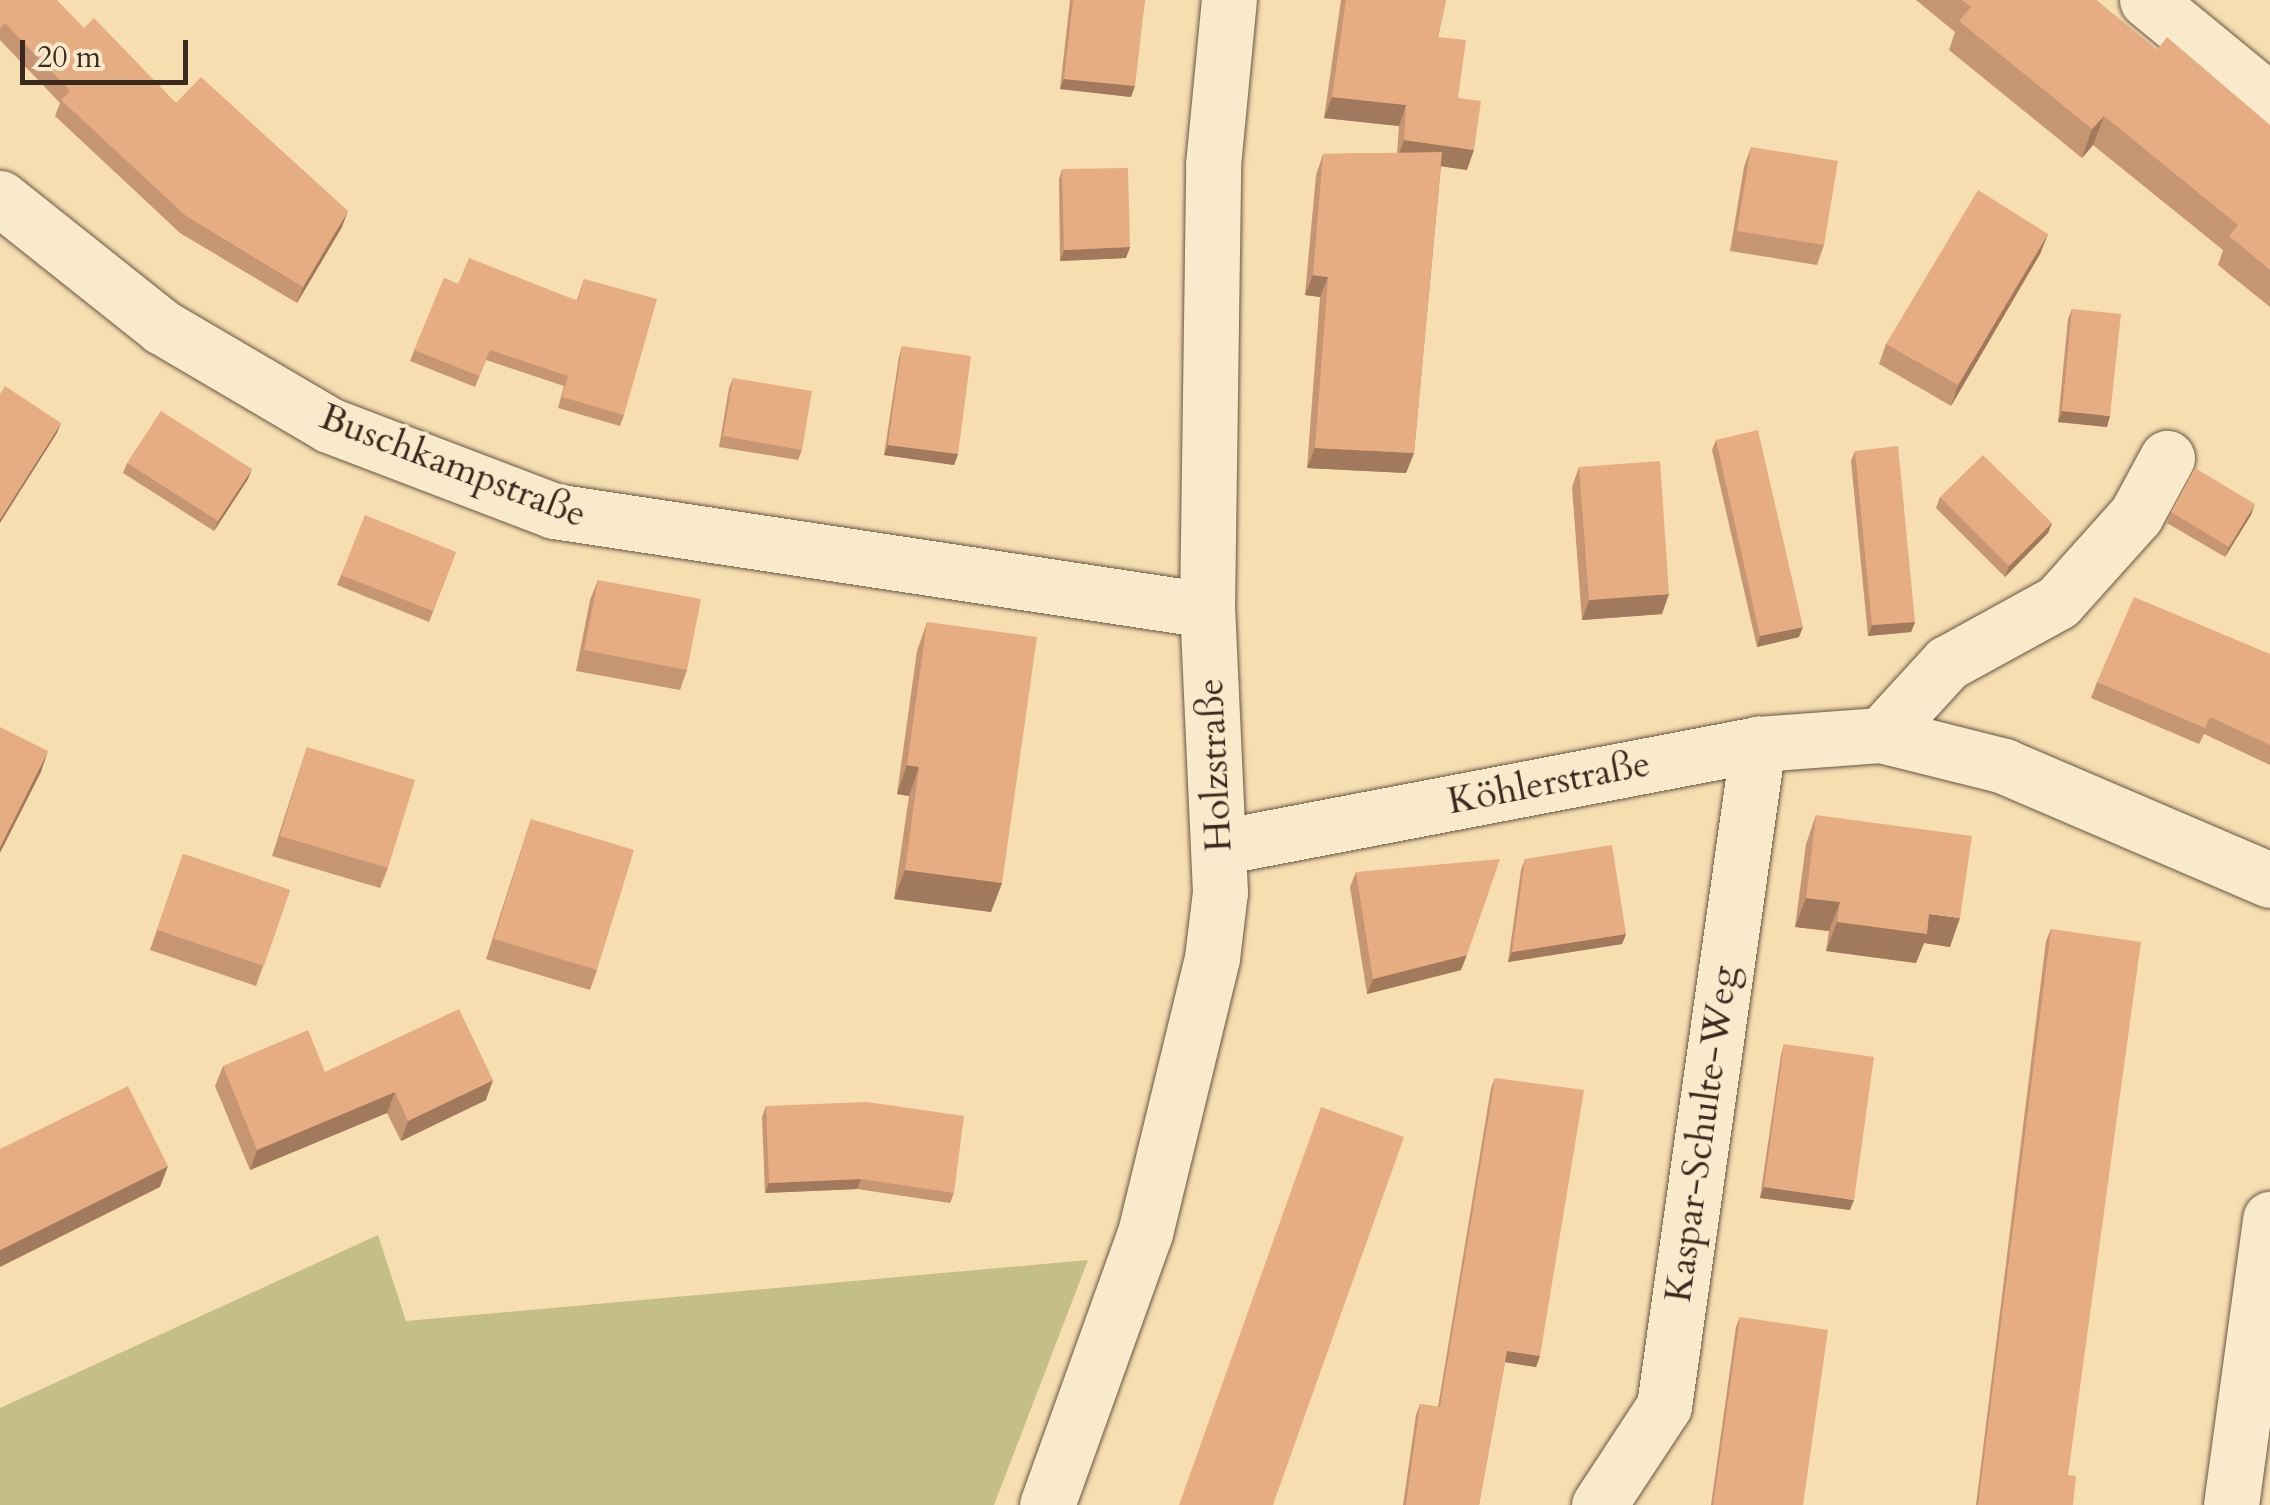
<!DOCTYPE html>
<meta charset="utf-8">
<style>
body{margin:0}
#map{position:relative;width:2270px;height:1505px;overflow:hidden;background:#f6deb0;font-family:Cardo,serif}
div>[style]{position:absolute}
[style*='--x']{left:calc(var(--x)*1px);top:calc(var(--y)*1px);width:calc(var(--w)*1px);rotate:calc(var(--a)*1deg)}
.green>*{inset:0;background:#c3bf86}
.roads{filter:drop-shadow(0 0 2px #695643) drop-shadow(0 0 2px #695643)}
.minor>*{height:55px;margin:-27.5px;padding:0 27.5px;transform-origin:27.5px;border-radius:27.5px;background:#f9eacc}
.wall>*{inset:0;background:#c69571}
.shaded-wall>*{inset:0;background:#a1795c}
.building>*{inset:0;background:#e6ad83}
span{translate:-50% -50%;white-space:nowrap;text-align:center;line-height:1.15;-webkit-text-stroke:8px #f9eacc;paint-order:stroke}
.street-label{font-size:38px;color:#3a291f}
.scale{position:absolute;left:20px;top:40px;width:168px;height:45px;box-sizing:border-box;border:5px solid #3a291f;border-top:0;padding-left:12px;font-size:30px;line-height:35px;white-space:nowrap;color:#3a291f;-webkit-text-stroke:8px #f9eacc;paint-order:stroke}
</style>
<div id="map">
<div class="green">
<i style="clip-path:polygon(378px 1235px,406px 1321px,1088px 1260px,994px 1505px,0 1505px,0 1408px)"></i>
</div>
<div class="roads">
<div class="minor">
<i style="--x:2147;--y:0;--w:159;--a:39.4"></i>
<i style="--x:0;--y:198;--w:207;--a:38.5"></i>
<i style="--x:162;--y:327;--w:194;--a:30.4"></i>
<i style="--x:329;--y:425;--w:241;--a:20.9"></i>
<i style="--x:554;--y:511;--w:660;--a:8.62"></i>
<i style="--x:1881;--y:735;--w:98;--a:-47.5"></i>
<i style="--x:1947;--y:663;--w:127;--a:-28.8"></i>
<i style="--x:2058;--y:602;--w:117;--a:-48.1"></i>
<i style="--x:2136;--y:515;--w:65;--a:-61.5"></i>
<i style="--x:1220;--y:847;--w:548;--a:-10.84"></i>
<i style="--x:1758;--y:744;--w:123;--a:-4.2"></i>
<i style="--x:1881;--y:735;--w:127;--a:14.1"></i>
<i style="--x:2004;--y:766;--w:289;--a:23.2"></i>
<i style="--x:1047;--y:1505;--w:289;--a:-70.2"></i>
<i style="--x:1145;--y:1233;--w:283;--a:-76.3"></i>
<i style="--x:1212;--y:958;--w:66;--a:-83.1"></i>
<i style="--x:1220;--y:892;--w:282;--a:-92.6"></i>
<i style="--x:1207;--y:610;--w:445;--a:-89.2"></i>
<i style="--x:1213;--y:165;--w:166;--a:-84.5"></i>
<i style="--x:1599;--y:1505;--w:118;--a:-56.7"></i>
<i style="--x:1664;--y:1406;--w:669;--a:-81.92"></i>
<i style="--x:2231;--y:1505;--w:289;--a:-82.2"></i>
</div>
</div>
<div class="wall">
<i style="clip-path:polygon(0 0,84px 28px,176px 103px,342px 227px,297px 303px,180px 233px,55px 116px,60px 103px,0 40px)"></i>
<i style="clip-path:polygon(1070px 0,1145px 0,1131px 97px,1060px 89px)"></i>
<i style="clip-path:polygon(1341px 0,1446px 0,1438px 37px,1458px 98px,1467px 170px,1441px 166px,1414px 453px,1406px 473px,1307px 468px,1320px 297px,1305px 295px,1316px 175px,1323px 154px,1397px 153px,1399px 126px,1324px 118px)"></i>
<i style="clip-path:polygon(1916px 0,2096px 0,2157px 50px,2270px 125px,2270px 307px,2218px 265px,2223px 250px,2093px 145px,2082px 158px,1949px 50px,1955px 32px)"></i>
<i style="clip-path:polygon(1751px 147px,1824px 245px,1817px 265px,1730px 251px,1744px 167px)"></i>
<i style="clip-path:polygon(1062px 169px,1130px 247px,1126px 258px,1060px 261px,1059px 179px)"></i>
<i style="clip-path:polygon(2048px 234px,2040px 254px,1951px 406px,1879px 364px,1886px 344px)"></i>
<i style="clip-path:polygon(444px 278px,458px 284px,577px 300px,584px 279px,624px 415px,620px 426px,558px 408px,564px 386px,486px 360px,475px 387px,410px 361px)"></i>
<i style="clip-path:polygon(2072px 309px,2107px 427px,2058px 422px,2068px 319px)"></i>
<i style="clip-path:polygon(902px 346px,958px 454px,954px 465px,884px 455px,899px 357px)"></i>
<i style="clip-path:polygon(733px 378px,802px 450px,798px 460px,719px 447px,729px 388px)"></i>
<i style="clip-path:polygon(1716px 440px,1799px 637px,1757px 647px,1712px 450px)"></i>
<i style="clip-path:polygon(1855px 451px,1915px 622px,1911px 632px,1868px 636px,1851px 461px)"></i>
<i style="clip-path:polygon(127px 463px,248px 479px,214px 531px,123px 473px)"></i>
<i style="clip-path:polygon(1579px 467px,1662px 614px,1582px 620px,1572px 487px)"></i>
<i style="clip-path:polygon(1940px 497px,2052px 523px,2048px 533px,2005px 577px,1936px 508px)"></i>
<i style="clip-path:polygon(2171px 512px,2251px 515px,2225px 557px,2167px 523px)"></i>
<i style="clip-path:polygon(456px 552px,429px 622px,337px 585px,341px 575px)"></i>
<i style="clip-path:polygon(598px 580px,687px 670px,680px 690px,576px 671px,590px 600px)"></i>
<i style="clip-path:polygon(927px 622px,1002px 883px,991px 912px,894px 899px,909px 796px,897px 794px,917px 651px)"></i>
<i style="clip-path:polygon(2270px 654px,2270px 765px,2204px 734px,2199px 744px,2091px 698px,2097px 682px)"></i>
<i style="clip-path:polygon(307px 747px,388px 868px,380px 888px,272px 856px)"></i>
<i style="clip-path:polygon(1816px 815px,1950px 947px,1924px 943px,1916px 963px,1826px 951px,1829px 931px,1795px 927px,1806px 844px)"></i>
<i style="clip-path:polygon(531px 819px,597px 970px,590px 990px,486px 959px)"></i>
<i style="clip-path:polygon(183px 854px,290px 890px,256px 986px,150px 950px)"></i>
<i style="clip-path:polygon(1525px 859px,1626px 934px,1622px 944px,1508px 962px,1521px 870px)"></i>
<i style="clip-path:polygon(1356px 872px,1461px 970px,1367px 994px,1350px 887px)"></i>
<i style="clip-path:polygon(2051px 929px,2068px 1475px,2073px 1505px,1976px 1505px,2046px 941px)"></i>
<i style="clip-path:polygon(1784px 1044px,1850px 1210px,1760px 1198px,1781px 1055px)"></i>
<i style="clip-path:polygon(223px 1066px,325px 1072px,486px 1100px,401px 1141px,387px 1113px,250px 1170px,215px 1086px)"></i>
<i style="clip-path:polygon(1495px 1078px,1540px 1356px,1536px 1367px,1505px 1362px,1479px 1505px,1403px 1505px,1416px 1415px,1420px 1404px,1438px 1407px,1491px 1088px)"></i>
<i style="clip-path:polygon(766px 1106px,954px 1193px,950px 1203px,857px 1189px,765px 1193px,762px 1117px)"></i>
<i style="clip-path:polygon(1740px 1317px,1803px 1505px,1711px 1505px,1736px 1327px)"></i>
</div>
<div class="shaded-wall">
<i style="clip-path:polygon(1064px 79px,1135px 86px,1131px 97px,1060px 89px)"></i>
<i style="clip-path:polygon(1332px 97px,1406px 105px,1399px 126px,1324px 118px)"></i>
<i style="clip-path:polygon(2104px 116px,2093px 145px,2082px 158px,2092px 129px)"></i>
<i style="clip-path:polygon(1404px 140px,1474px 150px,1467px 170px,1397px 160px)"></i>
<i style="clip-path:polygon(348px 211px,342px 227px,297px 303px,303px 287px)"></i>
<i style="clip-path:polygon(2048px 234px,2040px 254px,1951px 406px,1958px 385px)"></i>
<i style="clip-path:polygon(1130px 247px,1126px 258px,1060px 261px,1064px 250px)"></i>
<i style="clip-path:polygon(1313px 275px,1328px 277px,1320px 297px,1305px 295px)"></i>
<i style="clip-path:polygon(2062px 411px,2110px 416px,2107px 427px,2058px 422px)"></i>
<i style="clip-path:polygon(61px 423px,57px 433px,0 523px,0 519px)"></i>
<i style="clip-path:polygon(888px 445px,958px 454px,954px 465px,884px 455px)"></i>
<i style="clip-path:polygon(1315px 448px,1414px 453px,1406px 473px,1307px 468px)"></i>
<i style="clip-path:polygon(252px 469px,248px 479px,214px 531px,218px 521px)"></i>
<i style="clip-path:polygon(2255px 504px,2251px 515px,2225px 557px,2229px 547px)"></i>
<i style="clip-path:polygon(2052px 523px,2048px 533px,2005px 577px,2009px 566px)"></i>
<i style="clip-path:polygon(1669px 594px,1662px 614px,1582px 620px,1589px 600px)"></i>
<i style="clip-path:polygon(1915px 622px,1911px 632px,1868px 636px,1872px 625px)"></i>
<i style="clip-path:polygon(1803px 627px,1799px 637px,1757px 647px,1760px 636px)"></i>
<i style="clip-path:polygon(48px 751px,41px 772px,0 853px,0 847px)"></i>
<i style="clip-path:polygon(907px 765px,919px 767px,909px 796px,897px 794px)"></i>
<i style="clip-path:polygon(905px 870px,1002px 883px,991px 912px,894px 899px)"></i>
<i style="clip-path:polygon(1806px 898px,1840px 902px,1829px 931px,1795px 927px)"></i>
<i style="clip-path:polygon(1929px 914px,1960px 918px,1950px 947px,1924px 943px,1916px 963px,1826px 951px,1837px 922px)"></i>
<i style="clip-path:polygon(1626px 934px,1622px 944px,1508px 962px,1512px 952px)"></i>
<i style="clip-path:polygon(1467px 955px,1461px 970px,1367px 994px,1373px 979px)"></i>
<i style="clip-path:polygon(493px 1080px,486px 1100px,401px 1141px,408px 1121px)"></i>
<i style="clip-path:polygon(395px 1092px,387px 1113px,250px 1170px,257px 1150px)"></i>
<i style="clip-path:polygon(168px 1166px,160px 1187px,0 1267px,0 1250px)"></i>
<i style="clip-path:polygon(861px 1179px,857px 1189px,765px 1193px,769px 1183px)"></i>
<i style="clip-path:polygon(1764px 1187px,1854px 1200px,1850px 1210px,1760px 1198px)"></i>
<i style="clip-path:polygon(1507px 1351px,1540px 1356px,1536px 1367px,1503px 1362px)"></i>
</div>
<div class="building">
<i style="clip-path:polygon(0 0,57px 0,84px 28px,94px 18px,176px 103px,201px 77px,348px 211px,303px 287px,186px 216px,61px 100px,70px 91px,5px 23px,0 28px)"></i>
<i style="clip-path:polygon(1073px 0,1145px 0,1135px 86px,1064px 79px)"></i>
<i style="clip-path:polygon(1346px 0,1446px 0,1438px 37px,1466px 40px,1458px 98px,1481px 101px,1474px 150px,1404px 140px,1406px 105px,1332px 97px)"></i>
<i style="clip-path:polygon(1962px 0,2096px 0,2157px 50px,2167px 37px,2270px 125px,2270px 270px,2229px 236px,2238px 225px,2104px 116px,2092px 129px,1959px 21px,1971px 7px)"></i>
<i style="clip-path:polygon(1751px 147px,1838px 161px,1824px 245px,1737px 231px)"></i>
<i style="clip-path:polygon(1442px 152px,1414px 453px,1315px 448px,1328px 277px,1313px 275px,1323px 154px)"></i>
<i style="clip-path:polygon(1128px 168px,1130px 247px,1064px 250px,1062px 169px)"></i>
<i style="clip-path:polygon(1978px 190px,2048px 234px,1958px 385px,1886px 344px)"></i>
<i style="clip-path:polygon(469px 258px,578px 301px,584px 279px,657px 299px,624px 415px,562px 397px,568px 376px,490px 350px,479px 376px,414px 350px,444px 278px,458px 284px)"></i>
<i style="clip-path:polygon(2072px 309px,2121px 314px,2110px 416px,2062px 411px)"></i>
<i style="clip-path:polygon(902px 346px,971px 356px,958px 454px,888px 445px)"></i>
<i style="clip-path:polygon(733px 378px,812px 391px,802px 450px,723px 436px)"></i>
<i style="clip-path:polygon(5px 386px,61px 423px,0 519px,0 394px)"></i>
<i style="clip-path:polygon(161px 411px,252px 469px,218px 521px,127px 463px)"></i>
<i style="clip-path:polygon(1758px 430px,1803px 627px,1760px 636px,1716px 440px)"></i>
<i style="clip-path:polygon(1898px 446px,1915px 622px,1872px 625px,1855px 451px)"></i>
<i style="clip-path:polygon(1983px 455px,2052px 523px,2009px 566px,1940px 497px)"></i>
<i style="clip-path:polygon(1660px 461px,1669px 594px,1589px 600px,1579px 467px)"></i>
<i style="clip-path:polygon(2195px 468px,2255px 504px,2229px 547px,2171px 512px)"></i>
<i style="clip-path:polygon(365px 515px,456px 552px,433px 611px,341px 575px)"></i>
<i style="clip-path:polygon(598px 580px,701px 599px,687px 670px,584px 650px)"></i>
<i style="clip-path:polygon(2134px 597px,2270px 654px,2270px 745px,2210px 717px,2205px 728px,2097px 682px)"></i>
<i style="clip-path:polygon(927px 622px,1037px 637px,1002px 883px,905px 870px,919px 767px,907px 765px)"></i>
<i style="clip-path:polygon(0 727px,48px 751px,0 847px)"></i>
<i style="clip-path:polygon(307px 747px,415px 780px,388px 868px,280px 836px)"></i>
<i style="clip-path:polygon(1816px 815px,1972px 836px,1960px 918px,1929px 914px,1927px 934px,1837px 922px,1840px 902px,1806px 898px)"></i>
<i style="clip-path:polygon(531px 819px,634px 850px,597px 970px,494px 939px)"></i>
<i style="clip-path:polygon(1612px 845px,1626px 934px,1512px 952px,1525px 859px)"></i>
<i style="clip-path:polygon(183px 854px,290px 890px,264px 966px,157px 930px)"></i>
<i style="clip-path:polygon(1500px 859px,1467px 955px,1373px 979px,1356px 872px)"></i>
<i style="clip-path:polygon(2051px 929px,2141px 942px,2068px 1475px,2076px 1476px,2073px 1505px,1978px 1505px)"></i>
<i style="clip-path:polygon(459px 1009px,493px 1080px,408px 1121px,395px 1092px,257px 1150px,223px 1066px,308px 1030px,325px 1072px)"></i>
<i style="clip-path:polygon(1784px 1044px,1874px 1057px,1854px 1200px,1764px 1187px)"></i>
<i style="clip-path:polygon(1495px 1078px,1584px 1090px,1540px 1356px,1507px 1351px,1479px 1505px,1406px 1505px,1420px 1404px,1440px 1407px)"></i>
<i style="clip-path:polygon(128px 1086px,168px 1166px,0 1250px,0 1149px)"></i>
<i style="clip-path:polygon(867px 1102px,964px 1116px,954px 1193px,861px 1179px,769px 1183px,766px 1106px)"></i>
<i style="clip-path:polygon(1321px 1107px,1404px 1137px,1273px 1505px,1179px 1505px)"></i>
<i style="clip-path:polygon(1740px 1317px,1828px 1330px,1803px 1505px,1713px 1505px)"></i>
</div>
<div class="street-label">
<span style="left:453px;top:466px;rotate:21deg">Buschkampstraße</span>
<span style="left:1215px;top:765px;rotate:-93deg">Holzstraße</span>
<span style="left:1549px;top:783px;rotate:-11deg">Köhlerstraße</span>
<span style="left:1702px;top:1134px;rotate:-82deg">Kaspar-Schulte-Weg</span>
</div>
<div class="scale">20 m</div>
</div>
